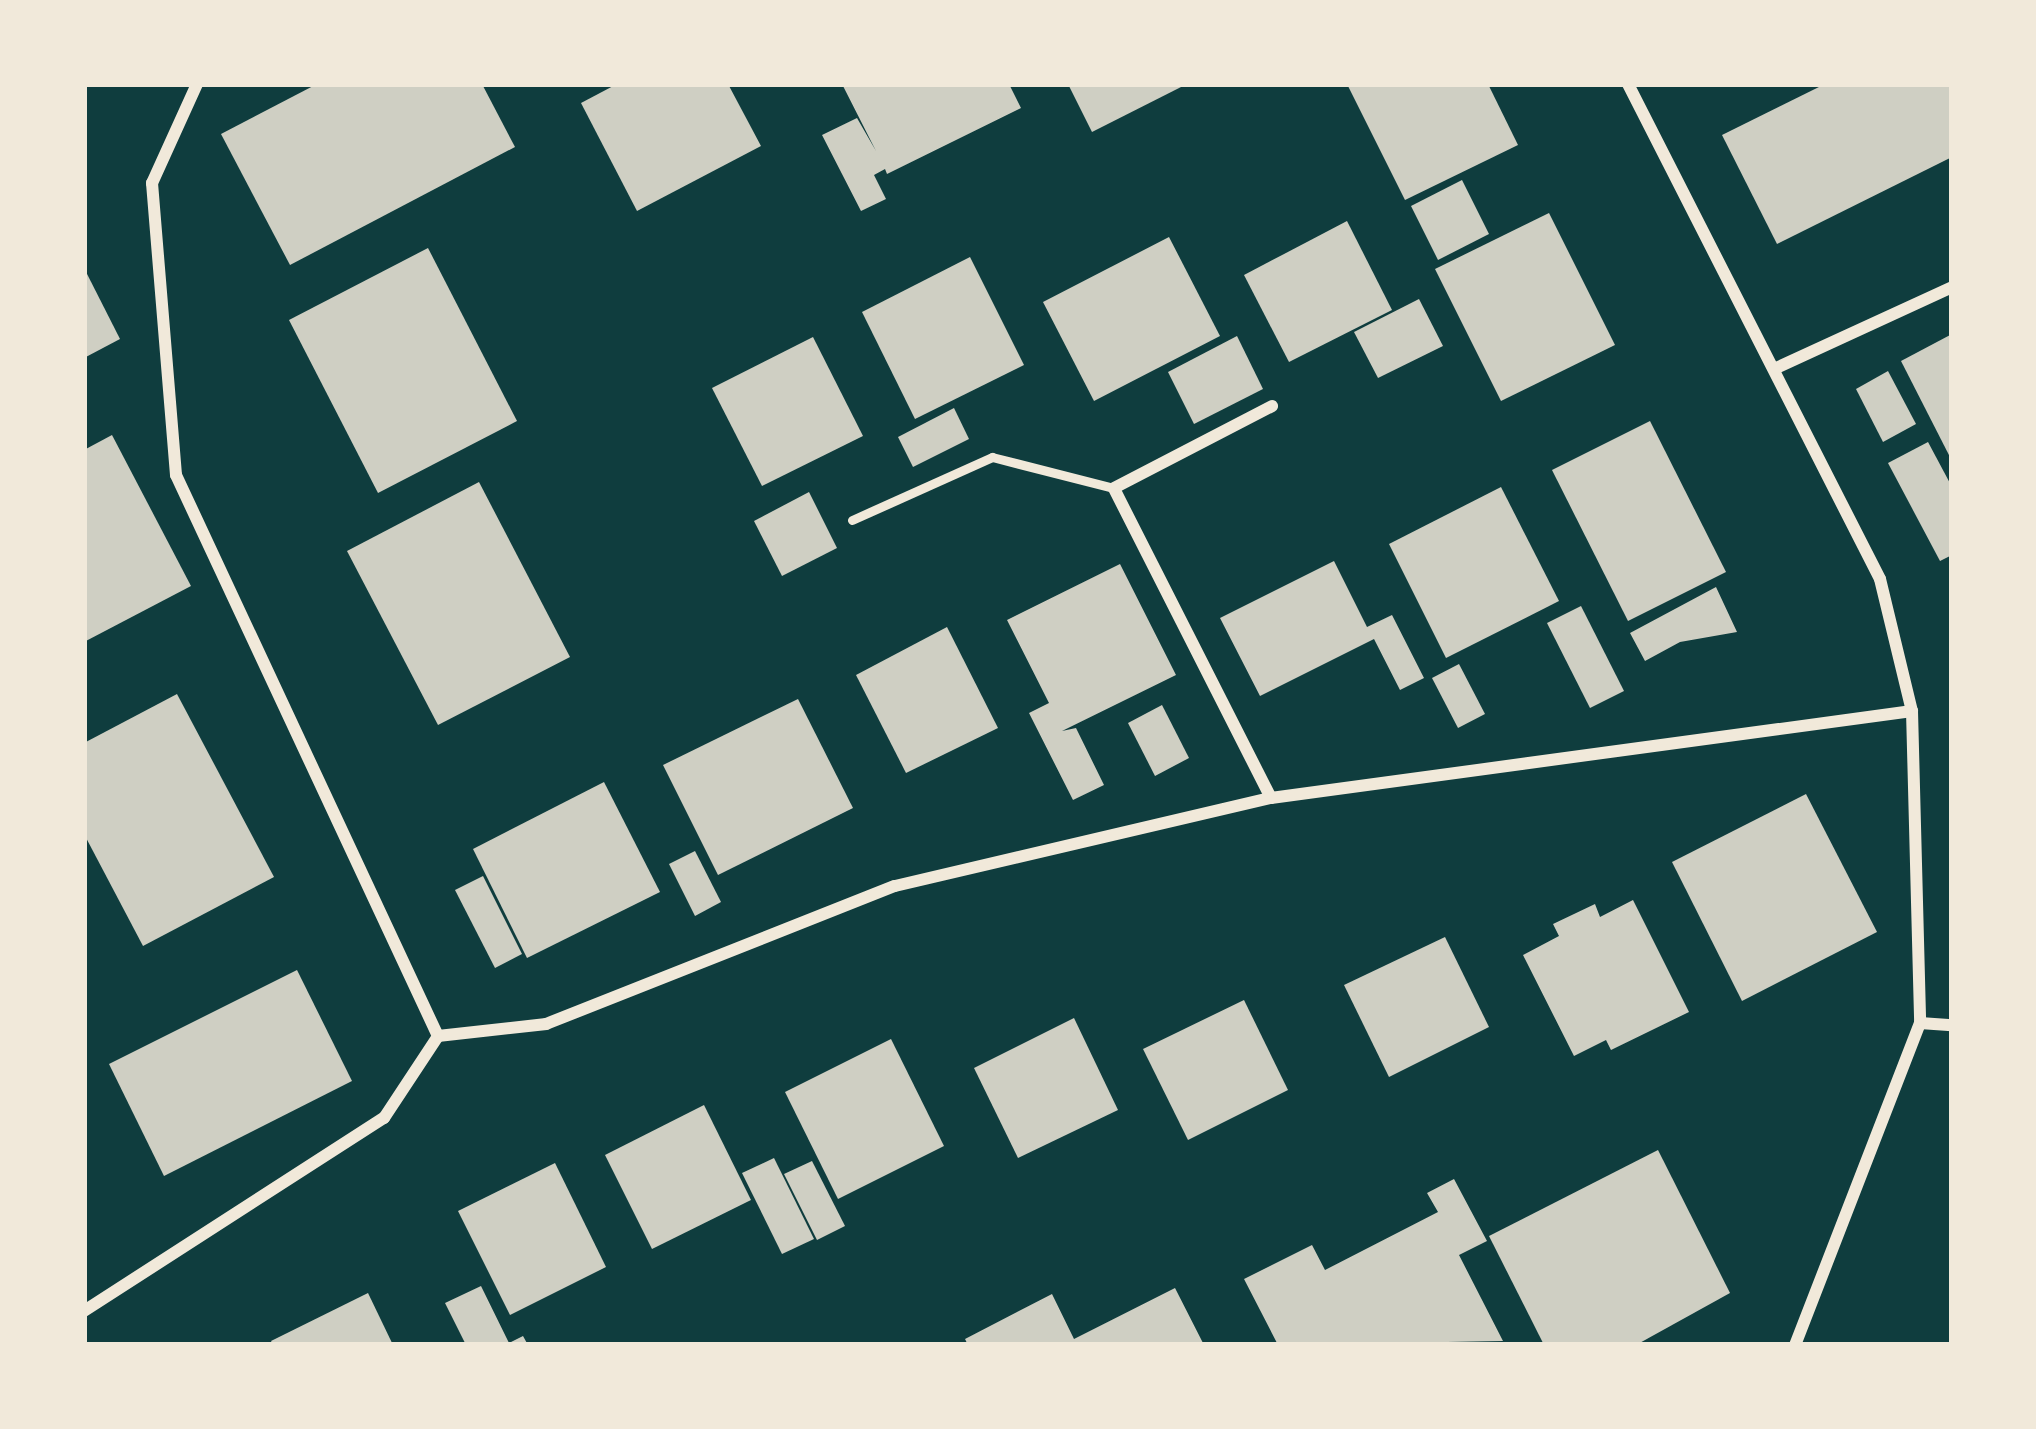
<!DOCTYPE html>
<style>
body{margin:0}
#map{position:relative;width:2036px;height:1429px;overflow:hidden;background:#0f3d3e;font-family:Roboto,sans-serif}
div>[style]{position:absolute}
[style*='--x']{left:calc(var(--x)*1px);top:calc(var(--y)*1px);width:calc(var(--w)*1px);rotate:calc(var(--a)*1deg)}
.building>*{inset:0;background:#cfcfc3}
.service>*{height:9px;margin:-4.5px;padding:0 4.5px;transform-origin:4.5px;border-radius:4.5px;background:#f1e9da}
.minor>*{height:12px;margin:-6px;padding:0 6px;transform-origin:6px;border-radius:6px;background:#f1e9da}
span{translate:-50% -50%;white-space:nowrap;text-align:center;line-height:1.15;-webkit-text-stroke:10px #f1e9da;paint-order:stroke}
.frame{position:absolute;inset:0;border:87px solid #f1e9da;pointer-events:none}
</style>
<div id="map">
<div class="building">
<i style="clip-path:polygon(317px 84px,482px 84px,515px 147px,290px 265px,221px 134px)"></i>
<i style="clip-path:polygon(617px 84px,728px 84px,761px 146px,637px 211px,581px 103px)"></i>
<i style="clip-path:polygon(842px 84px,1009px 84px,1021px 108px,887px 174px,885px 169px,874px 175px,886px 199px,861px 211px,822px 135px,857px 118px,876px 151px)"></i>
<i style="clip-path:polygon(1068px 84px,1187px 84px,1092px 132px)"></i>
<i style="clip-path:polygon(1347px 84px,1488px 84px,1518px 145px,1405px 200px)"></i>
<i style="clip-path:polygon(1825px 84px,1952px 84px,1952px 157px,1777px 244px,1722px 135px)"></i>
<i style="clip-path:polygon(1462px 180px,1489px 234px,1438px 260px,1411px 206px)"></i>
<i style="clip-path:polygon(1549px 213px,1615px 345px,1501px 401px,1435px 269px)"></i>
<i style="clip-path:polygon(1347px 221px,1392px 310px,1289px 362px,1244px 275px)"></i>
<i style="clip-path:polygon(1169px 237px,1220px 336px,1094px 401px,1043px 302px)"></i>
<i style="clip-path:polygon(428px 248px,517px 421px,378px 493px,289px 320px)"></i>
<i style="clip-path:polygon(970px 257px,1024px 365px,915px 419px,862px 312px)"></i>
<i style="clip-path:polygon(84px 268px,120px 339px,84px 358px)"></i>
<i style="clip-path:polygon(1419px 299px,1443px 346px,1378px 378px,1354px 332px)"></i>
<i style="clip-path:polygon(1952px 334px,1952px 461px,1901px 361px)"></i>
<i style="clip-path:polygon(1237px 336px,1263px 389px,1194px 424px,1168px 372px)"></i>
<i style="clip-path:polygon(813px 337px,863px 436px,762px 486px,712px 388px)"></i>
<i style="clip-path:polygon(1888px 371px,1916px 424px,1883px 442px,1856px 389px)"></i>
<i style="clip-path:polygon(954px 408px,969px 439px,913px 467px,898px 437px)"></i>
<i style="clip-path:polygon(1650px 421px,1726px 572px,1628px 621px,1552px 470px)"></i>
<i style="clip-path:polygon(112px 435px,191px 586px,84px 642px,84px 450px)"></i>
<i style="clip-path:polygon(1928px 442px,1952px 487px,1952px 555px,1940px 561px,1888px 463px)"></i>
<i style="clip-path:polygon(479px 482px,570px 657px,438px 725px,347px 551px)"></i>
<i style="clip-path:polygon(1501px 487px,1559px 601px,1446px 658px,1389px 544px)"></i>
<i style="clip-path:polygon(809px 492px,837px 548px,782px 576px,754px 521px)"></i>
<i style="clip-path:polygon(1334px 561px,1367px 627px,1392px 615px,1424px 678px,1400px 690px,1374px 639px,1260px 696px,1220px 618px)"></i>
<i style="clip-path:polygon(1120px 564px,1176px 675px,1062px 731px,1076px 728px,1104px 785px,1073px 800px,1029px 713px,1049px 703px,1007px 620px)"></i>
<i style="clip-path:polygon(1716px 587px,1737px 632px,1680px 642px,1645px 661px,1630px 633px)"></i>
<i style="clip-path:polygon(1581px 606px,1624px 691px,1590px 708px,1547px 623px)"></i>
<i style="clip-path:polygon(947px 627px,998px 728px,906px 773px,856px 675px)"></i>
<i style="clip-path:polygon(1459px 664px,1485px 714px,1458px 728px,1432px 678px)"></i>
<i style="clip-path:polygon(177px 694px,274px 877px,143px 946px,84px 834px,84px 743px)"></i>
<i style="clip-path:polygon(798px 699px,853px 808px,718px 875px,663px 765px)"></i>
<i style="clip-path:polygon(1162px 705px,1189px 758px,1155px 776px,1128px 723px)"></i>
<i style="clip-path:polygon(604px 782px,660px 892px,527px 958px,473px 849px)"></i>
<i style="clip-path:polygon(1806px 794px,1877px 932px,1742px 1001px,1672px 862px)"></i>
<i style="clip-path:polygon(695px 851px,721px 902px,695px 916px,669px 864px)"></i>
<i style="clip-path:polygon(483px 876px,522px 954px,495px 968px,455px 890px)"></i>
<i style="clip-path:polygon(1633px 900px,1689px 1012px,1611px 1050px,1606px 1040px,1574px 1056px,1523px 955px,1559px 936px,1553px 924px,1595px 904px,1600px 917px)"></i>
<i style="clip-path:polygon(1445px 937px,1489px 1027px,1389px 1077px,1344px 985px)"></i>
<i style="clip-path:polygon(297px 970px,352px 1081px,164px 1176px,109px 1064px)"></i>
<i style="clip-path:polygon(1244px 1000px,1288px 1090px,1188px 1140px,1143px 1049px)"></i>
<i style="clip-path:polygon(1074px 1018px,1118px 1110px,1018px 1158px,974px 1068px)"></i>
<i style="clip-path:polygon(891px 1039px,944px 1146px,838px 1199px,785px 1092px)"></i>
<i style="clip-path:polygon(704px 1105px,751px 1200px,652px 1249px,605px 1155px)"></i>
<i style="clip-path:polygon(1658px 1150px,1730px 1293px,1636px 1345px,1544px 1345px,1489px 1236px)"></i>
<i style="clip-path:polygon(774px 1158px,814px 1239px,782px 1254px,742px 1173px)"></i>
<i style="clip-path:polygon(812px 1161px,845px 1226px,817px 1240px,784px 1174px)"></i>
<i style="clip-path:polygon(555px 1163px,606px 1267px,510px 1315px,458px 1211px)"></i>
<i style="clip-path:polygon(1454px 1179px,1487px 1241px,1459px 1255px,1503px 1341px,1278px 1345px,1244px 1279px,1312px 1245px,1325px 1270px,1438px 1212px,1427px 1193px)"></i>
<i style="clip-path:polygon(481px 1286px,509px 1343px,523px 1336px,528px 1345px,466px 1345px,445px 1303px)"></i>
<i style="clip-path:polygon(1175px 1288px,1204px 1345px,968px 1345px,965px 1339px,1052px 1294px,1074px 1339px)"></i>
<i style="clip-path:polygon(368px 1293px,393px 1345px,273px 1345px,271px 1341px)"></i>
</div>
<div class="service">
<i style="--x:852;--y:520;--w:154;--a:-24.2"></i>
<i style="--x:992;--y:457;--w:126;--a:14.3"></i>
</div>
<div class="minor">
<i style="--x:197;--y:84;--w:109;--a:114.4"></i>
<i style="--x:152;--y:183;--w:293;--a:85.3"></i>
<i style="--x:176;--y:475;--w:619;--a:64.97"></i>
<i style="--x:1628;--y:84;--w:555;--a:63.02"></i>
<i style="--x:1880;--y:579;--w:136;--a:76.4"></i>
<i style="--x:1912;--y:711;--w:312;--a:88.5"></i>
<i style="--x:1920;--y:1023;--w:345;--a:111.2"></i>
<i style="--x:1774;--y:369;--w:196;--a:-24.7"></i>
<i style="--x:1271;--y:798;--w:347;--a:-116.9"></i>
<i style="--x:1114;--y:488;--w:178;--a:-27.4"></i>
<i style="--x:1920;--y:1023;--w:32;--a:4"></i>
<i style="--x:438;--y:1036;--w:109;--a:-6.3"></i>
<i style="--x:546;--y:1024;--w:375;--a:-21.6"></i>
<i style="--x:895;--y:886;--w:386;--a:-13.2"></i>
<i style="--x:1271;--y:798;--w:647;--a:-7.73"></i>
<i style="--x:84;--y:1311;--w:357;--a:-32.8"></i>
<i style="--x:384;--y:1118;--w:98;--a:-56.6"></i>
</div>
<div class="frame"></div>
</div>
